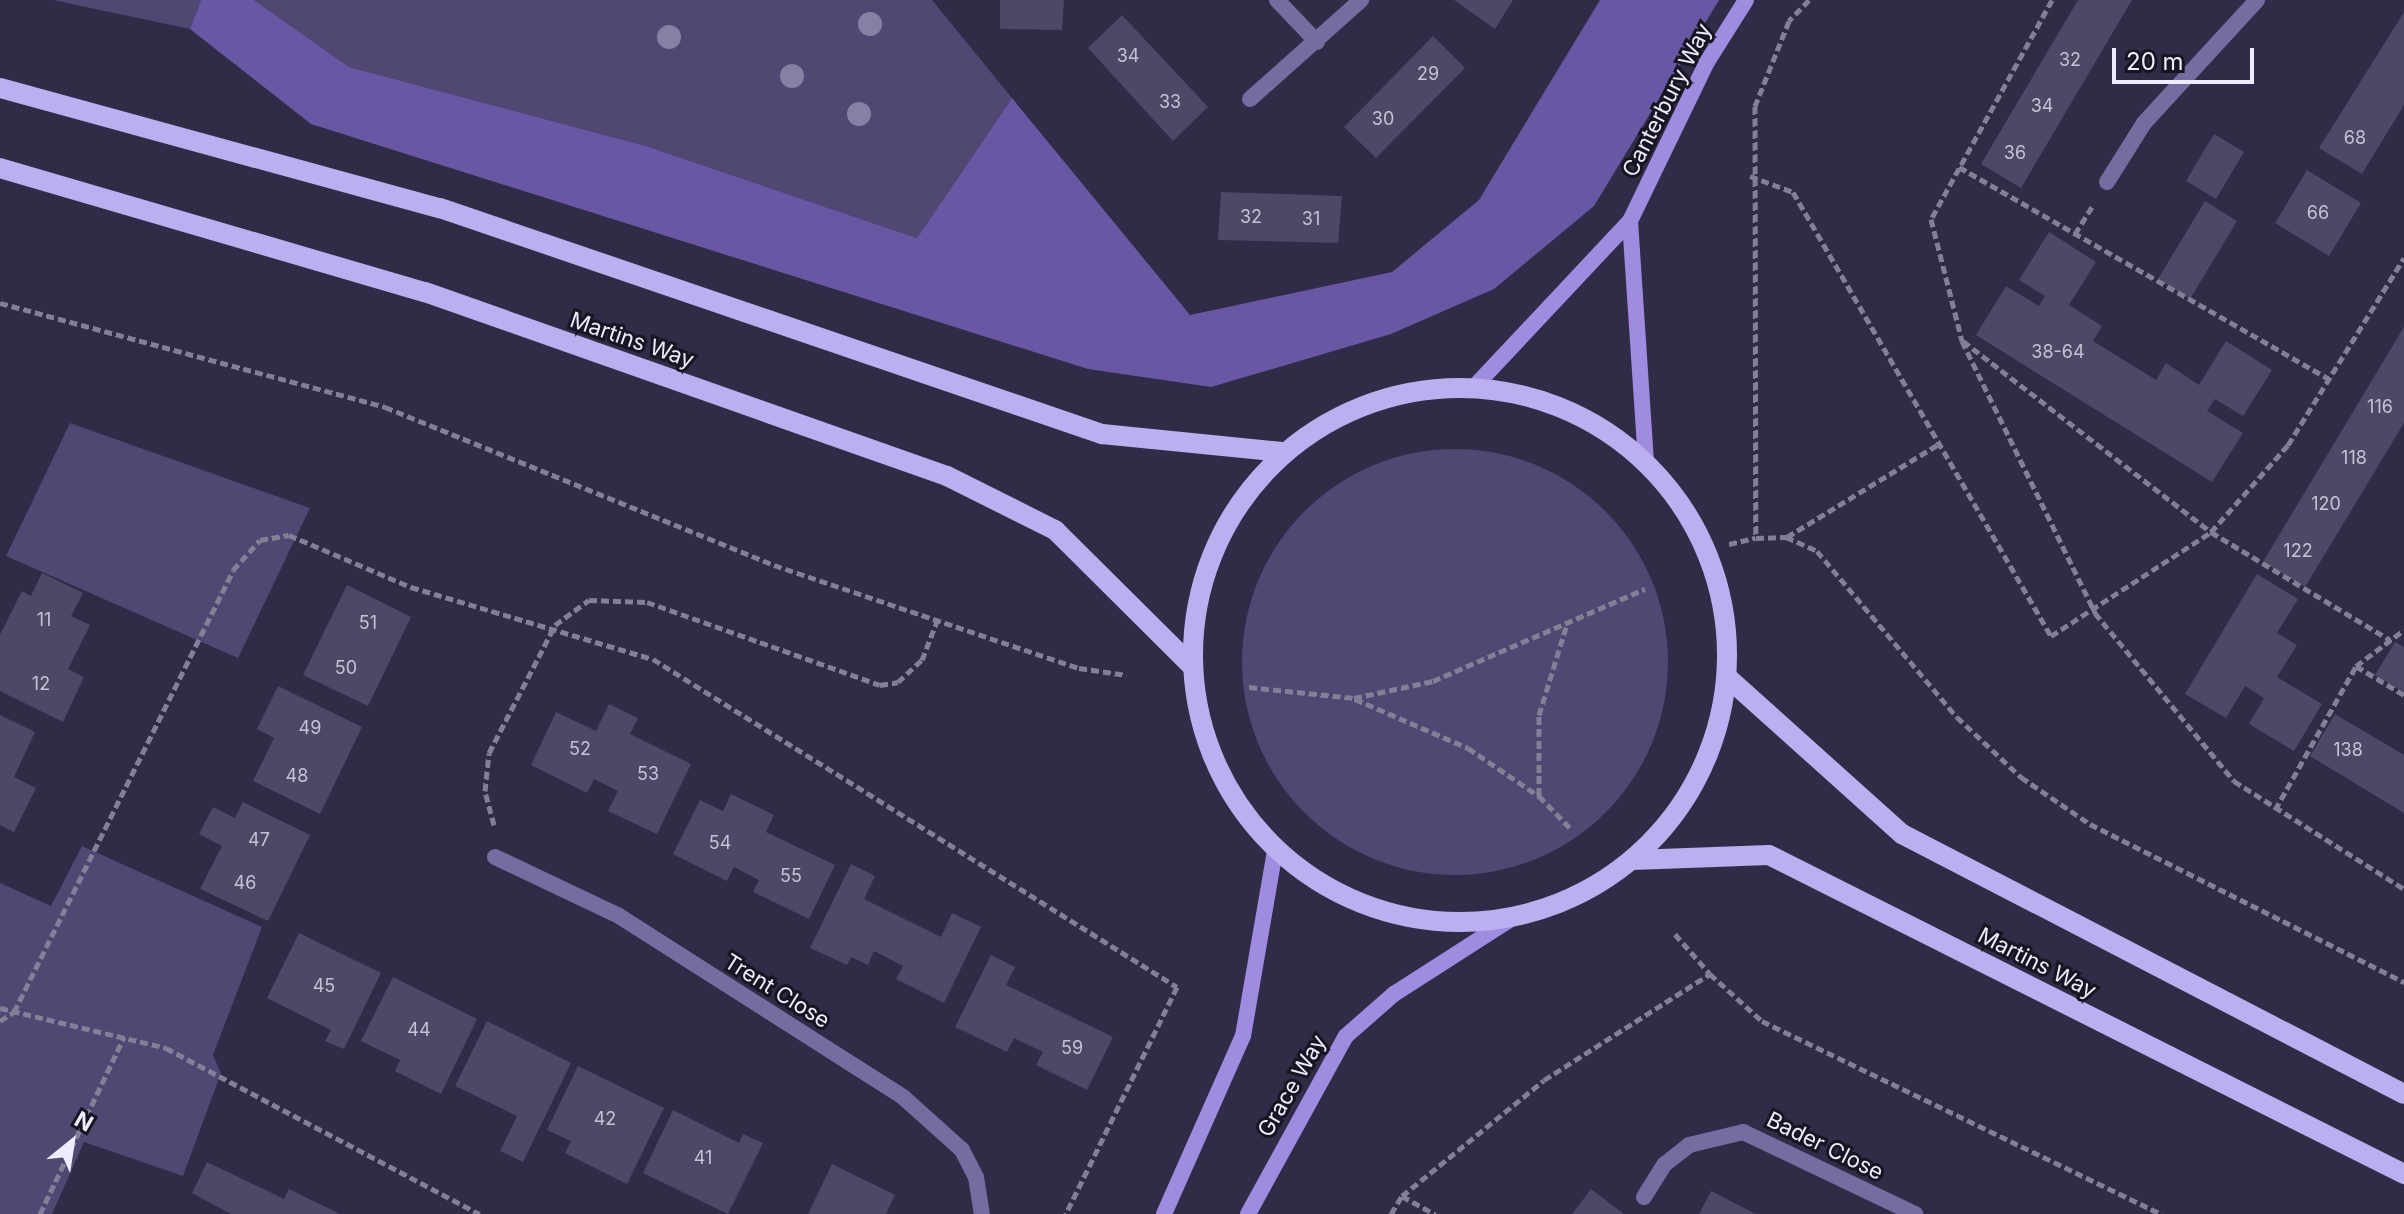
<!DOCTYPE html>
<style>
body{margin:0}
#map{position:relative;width:2404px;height:1214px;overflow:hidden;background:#302b46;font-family:Inter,sans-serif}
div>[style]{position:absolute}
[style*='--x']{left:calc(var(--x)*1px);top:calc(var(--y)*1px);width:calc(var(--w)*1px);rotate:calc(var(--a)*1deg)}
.green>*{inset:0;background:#504773}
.round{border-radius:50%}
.forest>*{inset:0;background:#6957a3}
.building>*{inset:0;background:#4d4865}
.path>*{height:5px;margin-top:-2.5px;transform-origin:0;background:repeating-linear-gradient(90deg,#837f96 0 8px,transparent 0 12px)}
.street>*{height:16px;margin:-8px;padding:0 8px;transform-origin:8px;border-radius:8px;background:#766ca0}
.secondary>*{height:16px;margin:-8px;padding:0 8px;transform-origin:8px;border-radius:8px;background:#9f8ce0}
.primary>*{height:20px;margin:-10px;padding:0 10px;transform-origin:10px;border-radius:10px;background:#bbafef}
.primary>.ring{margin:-10px;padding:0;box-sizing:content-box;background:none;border:20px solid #bbafef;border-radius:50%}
.trees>*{width:24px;height:24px;margin:-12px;border-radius:50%;background:#8780a4}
span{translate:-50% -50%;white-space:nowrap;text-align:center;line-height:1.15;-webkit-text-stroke:6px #181522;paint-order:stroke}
.number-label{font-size:18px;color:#c5c2d7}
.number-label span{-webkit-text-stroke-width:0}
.street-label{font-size:22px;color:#edebfd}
.north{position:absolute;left:32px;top:1102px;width:80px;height:80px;-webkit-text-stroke:6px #181522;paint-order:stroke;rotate:30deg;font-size:22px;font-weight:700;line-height:32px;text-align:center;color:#edebfd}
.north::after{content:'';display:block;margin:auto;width:28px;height:36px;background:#edebfd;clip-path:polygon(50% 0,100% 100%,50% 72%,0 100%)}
.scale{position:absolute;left:2112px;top:48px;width:142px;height:36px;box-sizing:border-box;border:4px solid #edebfd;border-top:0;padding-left:10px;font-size:24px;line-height:28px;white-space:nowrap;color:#edebfd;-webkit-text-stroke:6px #181522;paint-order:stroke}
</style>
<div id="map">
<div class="green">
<i style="clip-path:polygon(53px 0,201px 0,190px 29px)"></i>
<i style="clip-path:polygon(254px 0,932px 0,1012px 98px,917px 238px,646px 146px,349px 67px)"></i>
<i style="clip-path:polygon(70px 423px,310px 508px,238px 658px,6px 556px)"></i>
<i class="round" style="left:1242px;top:449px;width:426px;height:426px"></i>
<i style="clip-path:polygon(82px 846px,262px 927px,213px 1055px,221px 1073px,183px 1176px,84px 1142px,52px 1214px,0 1214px,0 883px,51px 906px)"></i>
</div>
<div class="forest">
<i style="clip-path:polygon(201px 0,254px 0,349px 67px,646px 146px,917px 238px,1012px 98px,1190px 315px,1392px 272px,1479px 200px,1600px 0,1719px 0,1594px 206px,1494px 289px,1391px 334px,1211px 387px,1088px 369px,311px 124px,190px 29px)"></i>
</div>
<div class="building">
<i style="clip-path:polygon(1000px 0,1064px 0,1062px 30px,1000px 29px)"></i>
<i style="clip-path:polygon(1454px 0,1513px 0,1495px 29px)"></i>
<i style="clip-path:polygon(2078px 0,2132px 0,2021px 188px,1981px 164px)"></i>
<i style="clip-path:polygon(2404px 12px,2404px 105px,2362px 174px,2319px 148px)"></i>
<i style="clip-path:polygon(1122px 15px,1208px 107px,1173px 141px,1088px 48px)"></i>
<i style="clip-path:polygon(1433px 36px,1465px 68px,1376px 158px,1344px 127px)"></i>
<i style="clip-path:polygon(2214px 134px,2244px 152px,2216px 199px,2186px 181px)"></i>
<i style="clip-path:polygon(2307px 170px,2361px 203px,2329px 256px,2275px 223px)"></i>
<i style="clip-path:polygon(1221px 192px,1342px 196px,1338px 243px,1218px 240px)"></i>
<i style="clip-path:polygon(2205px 201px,2237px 221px,2190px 299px,2158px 279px)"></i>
<i style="clip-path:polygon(2049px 232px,2096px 262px,2069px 305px,2102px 326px,2093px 341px,2156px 380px,2166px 363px,2199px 385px,2226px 341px,2272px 370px,2243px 416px,2215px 399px,2207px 411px,2243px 433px,2212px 482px,1976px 335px,2006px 286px,2039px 306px,2045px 296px,2019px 280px)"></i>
<i style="clip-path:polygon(2404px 327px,2404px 423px,2305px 587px,2263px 562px)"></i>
<i style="clip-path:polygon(42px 573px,83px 593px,71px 616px,90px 625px,68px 669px,84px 677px,63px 722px,0 691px,0 635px,22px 591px,31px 596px)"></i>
<i style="clip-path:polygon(2257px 574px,2298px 599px,2277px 633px,2297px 645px,2277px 677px,2322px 704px,2294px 751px,2249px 724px,2264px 698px,2245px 686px,2226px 718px,2185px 694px)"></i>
<i style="clip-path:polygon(347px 585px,411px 617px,368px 706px,303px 675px)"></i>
<i style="clip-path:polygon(2395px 642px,2404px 647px,2404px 692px,2375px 675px)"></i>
<i style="clip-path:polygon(278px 686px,362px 727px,320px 814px,253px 781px,274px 738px,257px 729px)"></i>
<i style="clip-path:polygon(609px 704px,638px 718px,630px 734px,691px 764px,657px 834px,608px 811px,618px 791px,594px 779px,587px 793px,531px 765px,556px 712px,596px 731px)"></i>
<i style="clip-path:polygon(2335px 714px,2404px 755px,2404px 813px,2310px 756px)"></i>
<i style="clip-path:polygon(0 715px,35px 732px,14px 777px,36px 788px,14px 832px,0 825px)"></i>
<i style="clip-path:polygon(731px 794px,774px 815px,766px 832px,835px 865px,809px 919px,753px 892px,759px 880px,734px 867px,727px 881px,673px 854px,700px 800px,723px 811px)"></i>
<i style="clip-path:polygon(243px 802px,310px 835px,268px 921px,200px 889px,222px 846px,199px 834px,213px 807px,235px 818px)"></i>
<i style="clip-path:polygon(851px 864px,875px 876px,864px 899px,941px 937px,952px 913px,981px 927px,944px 1003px,896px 979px,903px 966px,874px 951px,868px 965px,851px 957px,847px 965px,810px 948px)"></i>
<i style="clip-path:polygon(299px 933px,381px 973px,344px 1049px,325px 1041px,331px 1030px,267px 998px)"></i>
<i style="clip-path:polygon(991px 955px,1015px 967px,1006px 985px,1113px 1037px,1087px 1090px,1036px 1065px,1043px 1052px,1014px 1038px,1007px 1052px,955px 1027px)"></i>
<i style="clip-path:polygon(393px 977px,477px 1019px,441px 1094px,395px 1071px,400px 1060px,361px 1041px)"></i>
<i style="clip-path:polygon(487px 1021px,571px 1063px,523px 1162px,500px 1151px,517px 1116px,455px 1086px)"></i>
<i style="clip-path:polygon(578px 1066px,664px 1108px,627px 1184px,565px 1153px,571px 1141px,547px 1130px)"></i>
<i style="clip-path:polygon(673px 1110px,739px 1143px,743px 1134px,763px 1143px,728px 1214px,643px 1173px)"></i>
<i style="clip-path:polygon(207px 1162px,284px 1199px,289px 1189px,340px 1214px,231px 1214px,192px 1193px)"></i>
<i style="clip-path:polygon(832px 1164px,895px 1195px,886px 1214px,808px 1214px)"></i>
<i style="clip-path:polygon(1591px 1189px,1624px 1214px,1572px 1214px)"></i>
<i style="clip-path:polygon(1711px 1191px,1756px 1214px,1699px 1214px)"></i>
</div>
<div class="path">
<i style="--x:1809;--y:0;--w:29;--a:134"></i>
<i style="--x:1789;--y:21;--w:92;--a:111.8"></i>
<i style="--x:1755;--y:106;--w:432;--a:89.9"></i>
<i style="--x:1756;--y:538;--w:30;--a:-2"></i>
<i style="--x:1786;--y:537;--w:34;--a:24"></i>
<i style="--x:1817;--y:551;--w:217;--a:49.9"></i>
<i style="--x:1957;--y:717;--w:88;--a:43.2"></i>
<i style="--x:2021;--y:777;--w:83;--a:34.3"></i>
<i style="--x:2090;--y:824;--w:352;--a:26.7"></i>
<i style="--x:2052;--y:0;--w:250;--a:118.9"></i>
<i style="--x:1931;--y:219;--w:126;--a:75.7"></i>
<i style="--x:1962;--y:341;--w:303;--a:63.9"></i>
<i style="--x:2095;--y:613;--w:218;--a:50.4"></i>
<i style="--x:2234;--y:781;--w:201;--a:32.4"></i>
<i style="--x:1959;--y:167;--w:425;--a:29.8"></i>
<i style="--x:1750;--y:176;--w:46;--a:20.4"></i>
<i style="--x:1793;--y:192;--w:514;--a:59.84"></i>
<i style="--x:2051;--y:636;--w:191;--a:-33"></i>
<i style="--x:2211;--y:532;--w:116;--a:-48.5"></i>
<i style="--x:2288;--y:445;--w:220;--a:-58.2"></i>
<i style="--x:2075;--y:234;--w:32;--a:-58"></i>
<i style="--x:0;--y:303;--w:399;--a:15.1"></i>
<i style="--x:385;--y:407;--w:420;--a:22.1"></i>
<i style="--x:774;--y:565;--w:322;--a:18.7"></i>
<i style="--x:1079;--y:668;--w:48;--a:8.5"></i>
<i style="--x:1963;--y:341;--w:313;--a:37.6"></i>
<i style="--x:2211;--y:532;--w:209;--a:31.1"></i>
<i style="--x:1787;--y:537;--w:178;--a:-31.5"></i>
<i style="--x:1729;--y:544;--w:27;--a:-13"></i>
<i style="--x:2356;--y:666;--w:56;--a:31.1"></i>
<i style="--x:1249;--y:687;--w:106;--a:6"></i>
<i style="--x:1354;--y:698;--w:81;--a:-12.1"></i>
<i style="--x:1433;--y:681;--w:231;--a:-23.5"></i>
<i style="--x:1355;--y:699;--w:123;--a:23.4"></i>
<i style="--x:1468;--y:748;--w:86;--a:34.1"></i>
<i style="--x:1539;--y:796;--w:46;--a:45.9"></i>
<i style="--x:1539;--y:796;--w:81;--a:-90"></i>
<i style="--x:1539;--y:715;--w:92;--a:-72.9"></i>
<i style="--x:2275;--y:810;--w:165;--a:-60.6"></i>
<i style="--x:2356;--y:666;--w:60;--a:-36.9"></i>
<i style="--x:494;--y:825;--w:35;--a:-105"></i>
<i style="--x:485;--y:791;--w:38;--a:-84"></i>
<i style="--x:489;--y:753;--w:144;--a:-62.7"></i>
<i style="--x:555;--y:625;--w:42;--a:-36.3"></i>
<i style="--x:589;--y:600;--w:58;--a:2"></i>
<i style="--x:647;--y:602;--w:247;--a:19.6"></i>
<i style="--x:880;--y:685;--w:18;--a:-9"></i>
<i style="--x:898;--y:682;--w:33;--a:-43"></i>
<i style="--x:922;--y:660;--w:42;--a:-69"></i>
<i style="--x:1675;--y:934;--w:53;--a:48.8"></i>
<i style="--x:0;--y:1008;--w:171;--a:13.5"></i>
<i style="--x:166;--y:1048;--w:355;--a:27.9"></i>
<i style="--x:0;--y:1021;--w:17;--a:-33"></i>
<i style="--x:14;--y:1012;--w:493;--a:-63.6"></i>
<i style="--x:233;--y:570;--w:40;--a:-48"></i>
<i style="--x:260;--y:540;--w:29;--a:-10"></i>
<i style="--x:289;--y:535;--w:133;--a:23.1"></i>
<i style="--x:411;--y:587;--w:252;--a:16.6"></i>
<i style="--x:653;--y:659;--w:618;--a:32.04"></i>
<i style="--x:1177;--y:987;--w:253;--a:116.1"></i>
<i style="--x:1402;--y:1196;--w:38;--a:29"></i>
<i style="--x:40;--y:1214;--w:196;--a:-64.6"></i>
<i style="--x:1391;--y:1214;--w:21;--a:-59"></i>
<i style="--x:1402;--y:1196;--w:183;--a:-39.2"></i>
<i style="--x:1544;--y:1080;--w:197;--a:-32.6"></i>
<i style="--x:1710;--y:974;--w:70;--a:42.1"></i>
<i style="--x:1762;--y:1021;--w:444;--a:25.8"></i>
</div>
<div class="street">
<i style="--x:1277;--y:0;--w:58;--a:46.4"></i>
<i style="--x:1250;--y:99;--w:149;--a:-41.7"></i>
<i style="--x:2107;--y:182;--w:70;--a:-57.9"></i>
<i style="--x:2144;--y:123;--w:167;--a:-47.4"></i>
<i style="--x:495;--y:857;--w:137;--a:25.4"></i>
<i style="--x:619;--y:916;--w:337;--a:32.5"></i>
<i style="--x:903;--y:1097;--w:79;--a:41.9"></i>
<i style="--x:962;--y:1150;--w:30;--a:63"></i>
<i style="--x:976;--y:1177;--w:37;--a:81"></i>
<i style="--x:1644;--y:1197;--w:39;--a:-58"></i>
<i style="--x:1665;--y:1164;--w:31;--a:-38"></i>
<i style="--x:1689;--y:1145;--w:56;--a:-13.5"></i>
<i style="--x:1743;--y:1132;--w:191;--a:25.5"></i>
</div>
<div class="secondary">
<i style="--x:1630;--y:221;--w:242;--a:86.2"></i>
<i style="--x:1475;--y:386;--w:226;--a:-46.8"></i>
<i style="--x:1630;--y:221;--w:177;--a:-64.2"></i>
<i style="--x:1707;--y:62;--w:73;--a:-57.8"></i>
<i style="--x:1164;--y:1214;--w:195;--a:-66.1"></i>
<i style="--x:1243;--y:1036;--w:189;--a:-80.2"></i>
<i style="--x:1248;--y:1214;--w:203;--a:-61.2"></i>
<i style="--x:1346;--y:1036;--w:64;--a:-41.2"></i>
<i style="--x:1394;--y:994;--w:143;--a:-32.7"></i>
</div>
<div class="primary">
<i style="--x:0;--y:88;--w:456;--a:15.3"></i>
<i style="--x:440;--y:208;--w:700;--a:18.85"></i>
<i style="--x:1102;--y:434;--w:181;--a:5.7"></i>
<i style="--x:0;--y:168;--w:443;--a:16.3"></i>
<i style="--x:425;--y:292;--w:553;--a:19.42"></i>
<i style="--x:947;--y:476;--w:121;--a:26.6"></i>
<i style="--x:1055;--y:530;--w:192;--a:44.8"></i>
<i class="ring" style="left:1193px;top:388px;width:514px;height:514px"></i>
<i style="--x:1727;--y:677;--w:235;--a:41.9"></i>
<i style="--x:1902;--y:834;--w:565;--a:27.38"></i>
<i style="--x:1633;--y:860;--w:136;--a:-2.1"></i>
<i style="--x:1769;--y:855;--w:711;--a:26.67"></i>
</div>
<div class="trees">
<i style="left:870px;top:24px"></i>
<i style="left:669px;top:37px"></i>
<i style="left:792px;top:76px"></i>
<i style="left:859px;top:114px"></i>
</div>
<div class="number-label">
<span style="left:1128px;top:56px">34</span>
<span style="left:2070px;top:60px">32</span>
<span style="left:1428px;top:74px">29</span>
<span style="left:1170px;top:102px">33</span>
<span style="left:2042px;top:106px">34</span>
<span style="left:1383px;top:119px">30</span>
<span style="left:2355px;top:138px">68</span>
<span style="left:2015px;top:153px">36</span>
<span style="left:2318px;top:213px">66</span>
<span style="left:1251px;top:217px">32</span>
<span style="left:1311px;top:219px">31</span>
<span style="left:2058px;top:352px">38-64</span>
<span style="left:2380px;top:407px">116</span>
<span style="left:2354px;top:458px">118</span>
<span style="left:2326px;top:504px">120</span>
<span style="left:2298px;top:551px">122</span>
<span style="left:44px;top:620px">11</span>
<span style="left:368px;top:623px">51</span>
<span style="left:346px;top:668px">50</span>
<span style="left:41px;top:684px">12</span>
<span style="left:310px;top:728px">49</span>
<span style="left:580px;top:749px">52</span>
<span style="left:2348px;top:750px">138</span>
<span style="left:648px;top:774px">53</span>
<span style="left:297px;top:776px">48</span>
<span style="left:259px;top:840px">47</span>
<span style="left:720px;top:843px">54</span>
<span style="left:791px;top:876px">55</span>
<span style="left:245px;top:883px">46</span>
<span style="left:324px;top:986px">45</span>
<span style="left:419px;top:1030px">44</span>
<span style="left:1072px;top:1048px">59</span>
<span style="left:605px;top:1119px">42</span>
<span style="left:703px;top:1158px">41</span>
</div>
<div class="street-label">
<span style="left:1667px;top:100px;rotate:-63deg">Canterbury Way</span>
<span style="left:632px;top:340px;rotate:19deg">Martins Way</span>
<span style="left:2037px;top:963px;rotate:27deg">Martins Way</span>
<span style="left:777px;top:991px;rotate:32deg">Trent Close</span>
<span style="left:1292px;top:1086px;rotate:-60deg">Grace Way</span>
<span style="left:1825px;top:1146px;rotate:26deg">Bader Close</span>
</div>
<div class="north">N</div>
<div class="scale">20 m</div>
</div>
